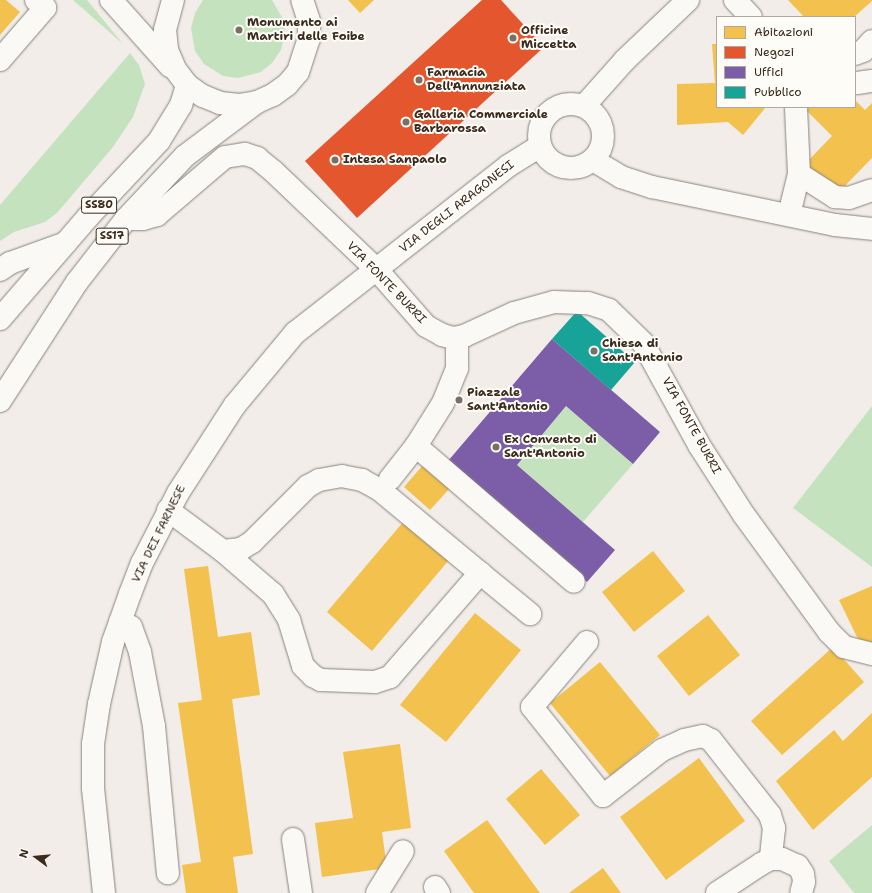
<!DOCTYPE html>
<style>
body{margin:0}
#map{position:relative;width:872px;height:893px;overflow:hidden;background:#f2ede8;font-family:"Shantell Sans",sans-serif}
div>[style]{position:absolute}
[style*='--x']{left:calc(var(--x)*1px);top:calc(var(--y)*1px);width:calc(var(--w)*1px);rotate:calc(var(--a)*1deg)}
.green>*{inset:0;background:#c5e2bf}
.homes>*{inset:0;background:#f2c14e}
.shops>*{inset:0;background:#e4572e}
.offices>*{inset:0;background:#7b5ea7}
.public>*{inset:0;background:#17a398}
.roads{filter:drop-shadow(0 0 1px #88837e) drop-shadow(0 0 1px #88837e)}
.minor>*{height:22px;margin:-11px;padding:0 11px;transform-origin:11px;border-radius:11px;background:#faf9f6}
.minor>.ring{margin:-11px;padding:0;box-sizing:content-box;background:none;border:22px solid #faf9f6;border-radius:50%}
.major>*{height:22px;margin:-11px;padding:0 11px;transform-origin:11px;border-radius:11px;background:#faf9f6}
.dots>*{width:11px;height:11px;translate:-50% -50%;box-sizing:border-box;border:2px solid #fdfcf7;border-radius:50%}
span{translate:-50% -50%;white-space:nowrap;text-align:center;line-height:1.15;-webkit-text-stroke:4px #fdfcf7;paint-order:stroke}
.shield-label span{padding:1px 3px;background:#fdfcf7;border:1px solid;border-radius:3px;-webkit-text-stroke-width:0}
.shield-label{font-size:11px;color:#3b2a1e;font-weight:700}
.poi-label{font-size:12px;color:#3b2a1e;font-weight:700}
.left{translate:0 -50%;text-align:left}
.street-label{font-size:12px;color:#3b2a1e}
.legend{position:absolute;left:716px;top:16px;width:140px;height:92px;box-sizing:border-box;background:#fdfcf7;border:1px solid #afa8a0;margin:0;padding:5px 7px;list-style:none;font-size:12px;color:#3b2a1e}
.legend li{display:flex;align-items:center;gap:8px;height:20px}
.legend b{width:20px;border:1px solid #afa8a0}
.north{position:absolute;left:16px;top:837px;width:40px;height:40px;-webkit-text-stroke:3px #fdfcf7;paint-order:stroke;rotate:286deg;font-size:11px;font-weight:700;line-height:16px;text-align:center;color:#3b2a1e}
.north::after{content:'';display:block;margin:auto;width:14px;height:18px;background:#3b2a1e;clip-path:polygon(50% 0,100% 100%,50% 72%,0 100%)}
</style>
<div id="map">
<div class="green">
<i style="clip-path:polygon(73px 0,87px 0,123px 44px)"></i>
<i style="clip-path:polygon(203px 0,272px 0,283px 19px,285px 34px,281px 50px,272px 63px,261px 72px,238px 78px,223px 76px,204px 64px,195px 51px,191px 28px,195px 13px)"></i>
<i style="clip-path:polygon(130px 53px,139px 65px,145px 84px,133px 117px,113px 147px,57px 213px,45px 222px,14px 232px,0 241px,0 205px)"></i>
<i style="clip-path:polygon(566px 406px,633px 464px,583px 522px,517px 465px)"></i>
<i style="clip-path:polygon(872px 406px,872px 567px,793px 508px)"></i>
<i style="clip-path:polygon(872px 825px,872px 893px,854px 893px,829px 861px)"></i>
</div>
<div class="homes">
<i style="clip-path:polygon(0 0,6px 0,20px 12px,0 35px)"></i>
<i style="clip-path:polygon(348px 0,374px 0,360px 13px)"></i>
<i style="clip-path:polygon(788px 0,872px 0,872px 1px,854px 17px,804px 17px)"></i>
<i style="clip-path:polygon(712px 44px,717px 44px,717px 107px,766px 107px,743px 135px,728px 122px,677px 125px,677px 84px,715px 83px)"></i>
<i style="clip-path:polygon(855px 100px,865px 110px,872px 103px,872px 158px,836px 195px,805px 164px,832px 136px,806px 110px,809px 107px,855px 107px)"></i>
<i style="clip-path:polygon(423px 465px,450px 488px,430px 510px,404px 487px)"></i>
<i style="clip-path:polygon(404px 521px,449px 560px,372px 651px,327px 612px)"></i>
<i style="clip-path:polygon(653px 551px,685px 591px,634px 632px,602px 592px)"></i>
<i style="clip-path:polygon(208px 566px,218px 637px,251px 632px,260px 695px,232px 699px,253px 854px,233px 857px,238px 893px,186px 893px,182px 865px,201px 862px,178px 703px,202px 700px,184px 569px)"></i>
<i style="clip-path:polygon(872px 586px,872px 648px,861px 645px,839px 600px)"></i>
<i style="clip-path:polygon(475px 613px,521px 650px,446px 742px,400px 705px)"></i>
<i style="clip-path:polygon(708px 615px,740px 655px,689px 696px,657px 656px)"></i>
<i style="clip-path:polygon(833px 647px,864px 682px,782px 755px,751px 721px)"></i>
<i style="clip-path:polygon(600px 662px,660px 735px,610px 776px,550px 703px)"></i>
<i style="clip-path:polygon(872px 713px,872px 777px,813px 830px,776px 781px,834px 730px,843px 741px)"></i>
<i style="clip-path:polygon(400px 744px,411px 828px,382px 832px,387px 868px,322px 877px,315px 823px,353px 818px,343px 752px)"></i>
<i style="clip-path:polygon(699px 758px,745px 821px,666px 880px,620px 817px)"></i>
<i style="clip-path:polygon(541px 769px,580px 815px,545px 845px,506px 799px)"></i>
<i style="clip-path:polygon(487px 820px,540px 893px,474px 893px,444px 851px)"></i>
<i style="clip-path:polygon(603px 868px,621px 893px,569px 893px)"></i>
</div>
<div class="shops">
<i style="clip-path:polygon(482px 0,501px 0,544px 47px,357px 218px,305px 161px)"></i>
</div>
<div class="offices">
<i style="clip-path:polygon(552px 339px,660px 432px,633px 464px,566px 406px,517px 465px,615px 550px,587px 582px,448px 461px)"></i>
</div>
<div class="public">
<i style="clip-path:polygon(577px 311px,635px 362px,611px 390px,552px 339px)"></i>
</div>
<div class="roads">
<div class="minor">
<i style="--x:735;--y:0;--w:23;--a:47"></i>
<i style="--x:855;--y:54;--w:9;--a:-21"></i>
<i style="--x:863;--y:51;--w:13;--a:-48"></i>
<i style="--x:0;--y:60;--w:69;--a:-49.1"></i>
<i style="--x:45;--y:8;--w:12;--a:-138"></i>
<i style="--x:857;--y:83;--w:15;--a:-8"></i>
<i class="ring" style="left:539px;top:104px;width:42px;height:42px"></i>
<i style="--x:584;--y:106;--w:62;--a:-48.3"></i>
<i style="--x:625;--y:60;--w:87;--a:-43.6"></i>
<i style="--x:593;--y:160;--w:33;--a:31"></i>
<i style="--x:621;--y:177;--w:33;--a:18"></i>
<i style="--x:652;--y:187;--w:187;--a:11.7"></i>
<i style="--x:835;--y:225;--w:37;--a:6"></i>
<i style="--x:799;--y:174;--w:43;--a:32.6"></i>
<i style="--x:835;--y:197;--w:14;--a:4"></i>
<i style="--x:849;--y:198;--w:24;--a:-19"></i>
<i style="--x:789;--y:215;--w:42;--a:-76.3"></i>
<i style="--x:799;--y:174;--w:67;--a:-92.6"></i>
<i style="--x:126;--y:219;--w:17;--a:0"></i>
<i style="--x:143;--y:219;--w:15;--a:-16"></i>
<i style="--x:157;--y:215;--w:89;--a:-40.5"></i>
<i style="--x:225;--y:157;--w:20;--a:-9"></i>
<i style="--x:245;--y:154;--w:13;--a:18"></i>
<i style="--x:257;--y:158;--w:21;--a:39"></i>
<i style="--x:273;--y:171;--w:144;--a:43.6"></i>
<i style="--x:377;--y:270;--w:74;--a:48.8"></i>
<i style="--x:426;--y:326;--w:18;--a:29"></i>
<i style="--x:442;--y:335;--w:11;--a:15"></i>
<i style="--x:453;--y:338;--w:11;--a:-10"></i>
<i style="--x:464;--y:336;--w:55;--a:-24.7"></i>
<i style="--x:514;--y:313;--w:41;--a:-15.4"></i>
<i style="--x:554;--y:302;--w:34;--a:2"></i>
<i style="--x:588;--y:303;--w:22;--a:18"></i>
<i style="--x:609;--y:310;--w:47;--a:44.1"></i>
<i style="--x:643;--y:343;--w:116;--a:61.2"></i>
<i style="--x:699;--y:445;--w:83;--a:57.3"></i>
<i style="--x:744;--y:515;--w:145;--a:54"></i>
<i style="--x:829;--y:632;--w:21;--a:45"></i>
<i style="--x:844;--y:647;--w:29;--a:14"></i>
<i style="--x:0;--y:270;--w:12;--a:-35"></i>
<i style="--x:10;--y:263;--w:59;--a:-19.7"></i>
<i style="--x:416;--y:446;--w:208;--a:40.7"></i>
<i style="--x:390;--y:479;--w:42;--a:-51.8"></i>
<i style="--x:416;--y:446;--w:51;--a:-57.9"></i>
<i style="--x:443;--y:403;--w:38;--a:-68"></i>
<i style="--x:457;--y:368;--w:30;--a:-90"></i>
<i style="--x:168;--y:510;--w:69;--a:36.7"></i>
<i style="--x:223;--y:551;--w:66;--a:40.7"></i>
<i style="--x:273;--y:594;--w:31;--a:58"></i>
<i style="--x:289;--y:620;--w:48;--a:73.1"></i>
<i style="--x:303;--y:666;--w:14;--a:45"></i>
<i style="--x:313;--y:676;--w:9;--a:27"></i>
<i style="--x:321;--y:680;--w:54;--a:2.1"></i>
<i style="--x:375;--y:682;--w:16;--a:-18"></i>
<i style="--x:390;--y:677;--w:138;--a:-49.1"></i>
<i style="--x:480;--y:573;--w:130;--a:-140.3"></i>
<i style="--x:380;--y:490;--w:21;--a:-151"></i>
<i style="--x:362;--y:480;--w:20;--a:-169"></i>
<i style="--x:342;--y:476;--w:23;--a:170"></i>
<i style="--x:319;--y:480;--w:13;--a:151"></i>
<i style="--x:308;--y:486;--w:79;--a:135"></i>
<i style="--x:252;--y:542;--w:13;--a:148"></i>
<i style="--x:241;--y:549;--w:18;--a:174"></i>
<i style="--x:480;--y:573;--w:65;--a:39.4"></i>
<i style="--x:120;--y:622;--w:12;--a:24"></i>
<i style="--x:131;--y:627;--w:27;--a:70"></i>
<i style="--x:140;--y:652;--w:75;--a:79.3"></i>
<i style="--x:154;--y:726;--w:148;--a:84.6"></i>
<i style="--x:587;--y:642;--w:85;--a:130.2"></i>
<i style="--x:532;--y:707;--w:114;--a:51.4"></i>
<i style="--x:603;--y:796;--w:75;--a:-37.9"></i>
<i style="--x:662;--y:750;--w:24;--a:-24"></i>
<i style="--x:684;--y:740;--w:19;--a:-12"></i>
<i style="--x:703;--y:736;--w:9;--a:27"></i>
<i style="--x:711;--y:740;--w:95;--a:51.8"></i>
<i style="--x:770;--y:815;--w:14;--a:73"></i>
<i style="--x:774;--y:828;--w:31;--a:96"></i>
<i style="--x:293;--y:839;--w:55;--a:81.6"></i>
<i style="--x:435;--y:887;--w:7;--a:56"></i>
<i style="--x:104;--y:893;--w:106;--a:-96"></i>
<i style="--x:93;--y:788;--w:44;--a:-90"></i>
<i style="--x:93;--y:744;--w:40;--a:-81.5"></i>
<i style="--x:99;--y:704;--w:64;--a:-77.3"></i>
<i style="--x:113;--y:642;--w:51;--a:-70.5"></i>
<i style="--x:130;--y:594;--w:33;--a:-69"></i>
<i style="--x:142;--y:563;--w:79;--a:-62.8"></i>
<i style="--x:178;--y:493;--w:105;--a:-57.1"></i>
<i style="--x:235;--y:405;--w:94;--a:-50.2"></i>
<i style="--x:295;--y:333;--w:271;--a:-38.1"></i>
<i style="--x:508;--y:166;--w:38;--a:-32"></i>
<i style="--x:377;--y:893;--w:49;--a:-58.2"></i>
<i style="--x:717;--y:893;--w:53;--a:-33.4"></i>
<i style="--x:761;--y:864;--w:11;--a:-27"></i>
<i style="--x:771;--y:859;--w:11;--a:0"></i>
<i style="--x:782;--y:859;--w:17;--a:24"></i>
<i style="--x:798;--y:866;--w:9;--a:58"></i>
<i style="--x:803;--y:874;--w:8;--a:83"></i>
<i style="--x:804;--y:882;--w:11;--a:105"></i>
</div>
<div class="major">
<i style="--x:111;--y:0;--w:89;--a:48.2"></i>
<i style="--x:173;--y:0;--w:31;--a:105"></i>
<i style="--x:165;--y:30;--w:20;--a:84"></i>
<i style="--x:167;--y:50;--w:21;--a:67"></i>
<i style="--x:175;--y:69;--w:20;--a:53"></i>
<i style="--x:187;--y:85;--w:19;--a:35"></i>
<i style="--x:203;--y:96;--w:18;--a:22"></i>
<i style="--x:220;--y:103;--w:19;--a:6"></i>
<i style="--x:239;--y:105;--w:18;--a:-9"></i>
<i style="--x:257;--y:102;--w:17;--a:-24"></i>
<i style="--x:273;--y:95;--w:17;--a:-36"></i>
<i style="--x:287;--y:85;--w:17;--a:-50"></i>
<i style="--x:298;--y:72;--w:35;--a:-72"></i>
<i style="--x:309;--y:39;--w:18;--a:-90"></i>
<i style="--x:309;--y:21;--w:22;--a:-108"></i>
<i style="--x:0;--y:319;--w:135;--a:-49.2"></i>
<i style="--x:88;--y:217;--w:104;--a:-46.9"></i>
<i style="--x:159;--y:141;--w:42;--a:-58.6"></i>
<i style="--x:181;--y:105;--w:21;--a:-73"></i>
<i style="--x:0;--y:401;--w:142;--a:-57.1"></i>
<i style="--x:77;--y:282;--w:80;--a:-52.1"></i>
<i style="--x:126;--y:219;--w:86;--a:-46.9"></i>
<i style="--x:185;--y:156;--w:90;--a:-36.9"></i>
</div>
</div>
<div class="dots">
<i style="left:239px;top:30px;background:#7b6e65"></i>
<i style="left:513px;top:38px;background:#7b6e65"></i>
<i style="left:419px;top:80px;background:#7b6e65"></i>
<i style="left:406px;top:122px;background:#7b6e65"></i>
<i style="left:335px;top:160px;background:#7b6e65"></i>
<i style="left:594px;top:351px;background:#7b6e65"></i>
<i style="left:459px;top:400px;background:#7b6e65"></i>
<i style="left:496px;top:447px;background:#7b6e65"></i>
</div>
<div class="shield-label">
<span style="left:99px;top:205px">SS80</span>
<span style="left:112px;top:236px">SS17</span>
</div>
<div class="poi-label">
<span class="left" style="left:247px;top:30px">Monumento ai<br>Martiri delle Foibe</span>
<span class="left" style="left:521px;top:38px">Officine<br>Miccetta</span>
<span class="left" style="left:427px;top:80px">Farmacia<br>Dell'Annunziata</span>
<span class="left" style="left:414px;top:122px">Galleria Commerciale<br>Barbarossa</span>
<span class="left" style="left:343px;top:160px">Intesa Sanpaolo</span>
<span class="left" style="left:602px;top:351px">Chiesa di<br>Sant'Antonio</span>
<span class="left" style="left:467px;top:400px">Piazzale<br>Sant'Antonio</span>
<span class="left" style="left:504px;top:447px">Ex Convento di<br>Sant'Antonio</span>
</div>
<div class="street-label">
<span style="left:457px;top:207px;rotate:-38deg">VIA DEGLI ARAGONESI</span>
<span style="left:386px;top:283px;rotate:46deg">VIA FONTE BURRI</span>
<span style="left:691px;top:426px;rotate:61deg">VIA FONTE BURRI</span>
<span style="left:159px;top:534px;rotate:-64deg">VIA DEI FARNESE</span>
</div>
<ul class="legend">
<li><b style="height:11px;background:#f2c14e"></b>Abitazioni</li>
<li><b style="height:11px;background:#e4572e"></b>Negozi</li>
<li><b style="height:11px;background:#7b5ea7"></b>Uffici</li>
<li><b style="height:11px;background:#17a398"></b>Pubblico</li>
</ul>
<div class="north">N</div>
</div>
